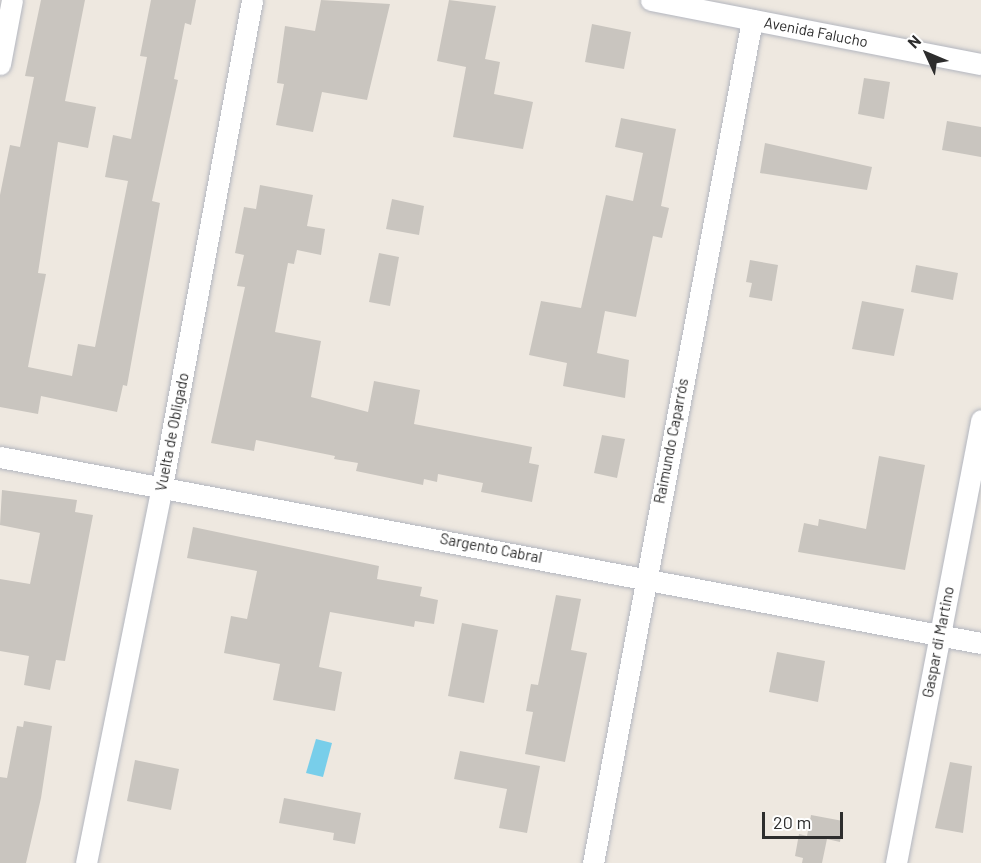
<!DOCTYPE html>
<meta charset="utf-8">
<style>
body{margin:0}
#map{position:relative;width:981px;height:863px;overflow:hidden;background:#eee8e0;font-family:Barlow,sans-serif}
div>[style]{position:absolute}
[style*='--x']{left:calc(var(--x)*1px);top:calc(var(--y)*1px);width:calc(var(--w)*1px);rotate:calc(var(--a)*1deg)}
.water>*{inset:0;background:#78ceea}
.building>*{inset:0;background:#c9c5bf}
.roads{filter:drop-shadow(0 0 2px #b3b6bf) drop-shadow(0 0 2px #b3b6bf)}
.street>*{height:21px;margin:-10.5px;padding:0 10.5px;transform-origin:10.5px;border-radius:10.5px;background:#fff}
span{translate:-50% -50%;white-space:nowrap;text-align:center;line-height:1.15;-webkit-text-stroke:4.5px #fff;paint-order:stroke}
.street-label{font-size:15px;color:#2d2d2d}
.north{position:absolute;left:897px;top:24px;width:60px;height:60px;-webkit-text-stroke:4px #fff;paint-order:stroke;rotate:314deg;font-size:16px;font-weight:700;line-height:24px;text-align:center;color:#2d2d2d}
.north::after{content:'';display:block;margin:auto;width:21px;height:27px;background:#2d2d2d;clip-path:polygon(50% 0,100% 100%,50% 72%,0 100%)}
.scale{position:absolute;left:762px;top:812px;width:81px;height:27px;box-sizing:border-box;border:3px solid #2d2d2d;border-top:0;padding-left:8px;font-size:18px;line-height:21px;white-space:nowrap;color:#2d2d2d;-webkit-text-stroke:4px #fff;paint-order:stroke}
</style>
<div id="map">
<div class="water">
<i style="clip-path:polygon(316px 739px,332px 743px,323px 777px,306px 773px)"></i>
</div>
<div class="building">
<i style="clip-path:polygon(41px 0,85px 0,65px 101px,96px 107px,88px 148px,58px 142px,38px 273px,46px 274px,28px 367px,72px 376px,78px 344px,95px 347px,128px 181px,105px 177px,113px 135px,131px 139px,147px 57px,140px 56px,151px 0,196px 0,191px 25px,185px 23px,174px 79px,178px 80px,152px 201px,160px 203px,127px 386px,123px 385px,117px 412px,41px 396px,38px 414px,0 407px,0 195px,10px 145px,20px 147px,34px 77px,25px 76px)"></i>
<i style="clip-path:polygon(321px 0,390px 4px,367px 100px,322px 92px,313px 132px,276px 125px,284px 84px,277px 83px,285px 26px,315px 31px)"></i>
<i style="clip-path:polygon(449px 0,496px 6px,485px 59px,500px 62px,494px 94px,533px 102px,523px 149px,453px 137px,466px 67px,437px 61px)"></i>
<i style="clip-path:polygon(592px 24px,631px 32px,624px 69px,585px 62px)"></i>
<i style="clip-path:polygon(864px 78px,890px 82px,884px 119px,858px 114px)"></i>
<i style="clip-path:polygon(621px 118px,676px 129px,661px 206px,669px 208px,662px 238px,653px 236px,636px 317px,605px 311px,597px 353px,629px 360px,625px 398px,563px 386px,567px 363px,529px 355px,541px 301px,581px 308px,606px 195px,633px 201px,643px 153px,615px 147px)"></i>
<i style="clip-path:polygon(947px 121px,981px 127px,981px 157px,942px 150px)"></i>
<i style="clip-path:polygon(765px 143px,872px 167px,867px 190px,760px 173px)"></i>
<i style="clip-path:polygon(260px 185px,313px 195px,307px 226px,325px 229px,321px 255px,297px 250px,294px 264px,288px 263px,275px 332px,321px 341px,311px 397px,368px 412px,374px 381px,420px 390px,414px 424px,532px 447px,529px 463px,539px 465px,532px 502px,481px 492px,483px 483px,438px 474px,437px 482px,424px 479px,423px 485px,356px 471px,358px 463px,334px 459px,335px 456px,256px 440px,254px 451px,211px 443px,245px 287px,237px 286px,244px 255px,235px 253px,244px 207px,256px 209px)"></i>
<i style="clip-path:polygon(392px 199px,424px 206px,419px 235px,386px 229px)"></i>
<i style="clip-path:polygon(379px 253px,399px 257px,390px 306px,369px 302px)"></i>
<i style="clip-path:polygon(750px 260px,778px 265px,772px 301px,749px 297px,752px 283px,746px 282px)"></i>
<i style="clip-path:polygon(916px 265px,958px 273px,953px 300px,911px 292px)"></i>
<i style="clip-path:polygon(862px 301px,904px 309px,894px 356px,852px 349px)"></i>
<i style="clip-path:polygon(602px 435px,625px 439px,617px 478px,594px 473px)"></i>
<i style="clip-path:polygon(879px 456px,925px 465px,905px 570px,798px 552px,804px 523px,818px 526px,819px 519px,866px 529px)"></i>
<i style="clip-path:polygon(2px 490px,77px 500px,75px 512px,93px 515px,65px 661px,56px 660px,50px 690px,24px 685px,29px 656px,0 651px,0 579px,30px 584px,40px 533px,0 525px)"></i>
<i style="clip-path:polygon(193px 527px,379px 566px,377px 579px,422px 587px,420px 596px,438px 600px,434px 624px,415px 621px,414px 627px,330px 612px,319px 667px,342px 672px,335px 711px,273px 700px,280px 664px,224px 653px,231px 616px,247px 619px,257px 571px,187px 558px)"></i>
<i style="clip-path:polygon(556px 595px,581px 599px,571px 650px,587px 653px,565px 762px,525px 754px,533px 712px,526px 711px,531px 684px,538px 685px)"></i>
<i style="clip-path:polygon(462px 623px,498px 630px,484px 703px,448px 696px)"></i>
<i style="clip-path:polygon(777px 652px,825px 661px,818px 702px,769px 692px)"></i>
<i style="clip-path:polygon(24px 721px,52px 726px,41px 798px,26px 863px,0 863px,0 777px,7px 778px,17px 726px,23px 727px)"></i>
<i style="clip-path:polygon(460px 751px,540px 766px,527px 833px,499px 828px,507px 789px,454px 779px)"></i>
<i style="clip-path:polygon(135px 760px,179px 769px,171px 810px,127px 801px)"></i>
<i style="clip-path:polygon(950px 762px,972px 766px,963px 833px,935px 828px)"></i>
<i style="clip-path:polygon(284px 798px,361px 813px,355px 844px,333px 840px,334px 833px,279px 823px)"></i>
<i style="clip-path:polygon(811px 815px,843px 821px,840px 842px,827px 839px,822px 863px,802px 863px,803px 858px,795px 856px,799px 834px,807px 836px)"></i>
</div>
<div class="roads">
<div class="street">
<i style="--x:651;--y:0;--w:336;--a:11"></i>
<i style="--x:0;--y:64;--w:65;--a:-79.4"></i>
<i style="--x:0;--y:457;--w:998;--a:10.74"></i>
<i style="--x:86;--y:863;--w:385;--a:-78.6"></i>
<i style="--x:162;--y:486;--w:494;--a:-79.5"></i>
<i style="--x:593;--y:863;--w:858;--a:-79.32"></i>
<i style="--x:896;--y:863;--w:451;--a:-79.1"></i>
</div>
</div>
<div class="street-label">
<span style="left:816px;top:32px;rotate:11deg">Avenida Falucho</span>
<span style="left:172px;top:432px;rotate:-79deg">Vuelta de Obligado</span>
<span style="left:671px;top:441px;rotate:-79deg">Raimundo Caparrós</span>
<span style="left:491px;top:548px;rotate:11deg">Sargento Cabral</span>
<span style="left:938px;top:642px;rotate:-79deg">Gaspar di Martino</span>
</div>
<div class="north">N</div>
<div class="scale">20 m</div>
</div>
